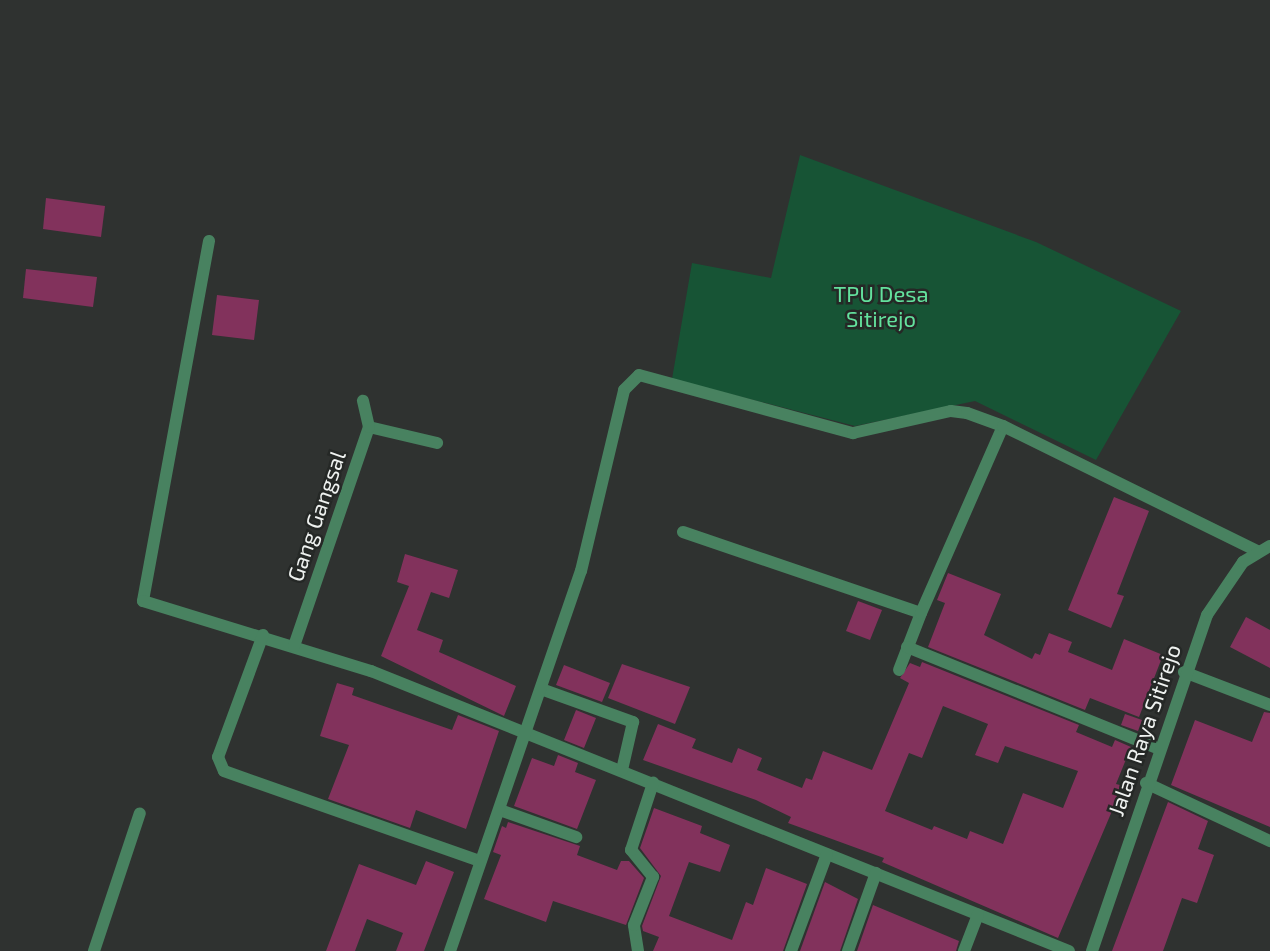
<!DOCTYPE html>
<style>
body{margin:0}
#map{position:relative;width:1270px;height:951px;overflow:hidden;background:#2f3230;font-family:"Exo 2",sans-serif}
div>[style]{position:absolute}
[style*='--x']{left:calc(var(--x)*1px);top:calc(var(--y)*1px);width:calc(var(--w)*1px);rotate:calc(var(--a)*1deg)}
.green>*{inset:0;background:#175435}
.building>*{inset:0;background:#82325c}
.minor>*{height:12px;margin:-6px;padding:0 6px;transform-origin:6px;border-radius:6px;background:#488260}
span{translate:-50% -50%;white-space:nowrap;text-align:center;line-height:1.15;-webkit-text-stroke:5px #252826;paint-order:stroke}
.park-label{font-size:22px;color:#63e19d}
.street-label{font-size:22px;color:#eff2f0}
</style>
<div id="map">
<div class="green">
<i style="clip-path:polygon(800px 155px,1036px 242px,1181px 311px,1096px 460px,975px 401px,855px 426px,672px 379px,692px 263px,771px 278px)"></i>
</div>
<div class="building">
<i style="clip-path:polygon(46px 198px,105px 206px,101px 237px,43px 229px)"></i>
<i style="clip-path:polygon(26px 269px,97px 277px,93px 307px,23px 298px)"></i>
<i style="clip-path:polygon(217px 295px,259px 300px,254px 340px,212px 335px)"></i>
<i style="clip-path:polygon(1114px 497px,1149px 511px,1117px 594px,1124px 596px,1111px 628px,1068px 610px)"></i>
<i style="clip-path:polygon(405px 554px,458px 570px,449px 598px,431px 592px,417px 630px,443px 640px,439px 652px,516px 686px,504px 716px,381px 656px,409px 586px,397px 582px)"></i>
<i style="clip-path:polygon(948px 573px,1001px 594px,984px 635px,1032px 659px,1035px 653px,1040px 655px,1049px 633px,1072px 642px,1068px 652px,1112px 670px,1124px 639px,1163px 655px,1139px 717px,1090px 698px,1085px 710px,928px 647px,945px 603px,937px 600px)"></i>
<i style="clip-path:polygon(858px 601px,882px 610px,870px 640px,846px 631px)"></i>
<i style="clip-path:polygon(1246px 617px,1270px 630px,1270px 668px,1230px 647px)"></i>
<i style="clip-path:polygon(evenodd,922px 662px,1079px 725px,1076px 732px,1112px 747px,1115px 740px,1131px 747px,1116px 784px,1120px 785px,1115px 804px,1058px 938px,882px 862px,884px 858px,788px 823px,791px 817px,756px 800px,643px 760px,658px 724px,696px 739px,692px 748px,732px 763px,738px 748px,762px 758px,757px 770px,802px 788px,806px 778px,812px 780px,823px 751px,872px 770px,909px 683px,900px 678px,910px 663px,920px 667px,922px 662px,943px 706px,988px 724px,975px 755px,998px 763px,1005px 746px,1078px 771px,1063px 808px,1023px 793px,1003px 844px,970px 831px,967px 839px,934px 826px,932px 830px,885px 811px,909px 753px,922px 758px,943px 706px)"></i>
<i style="clip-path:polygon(622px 664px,690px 687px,675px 724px,608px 698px)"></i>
<i style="clip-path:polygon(564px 665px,610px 683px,602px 702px,556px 685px)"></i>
<i style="clip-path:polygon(337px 683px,354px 688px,352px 695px,452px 730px,458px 715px,499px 731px,466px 829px,416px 810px,410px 828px,328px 799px,349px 745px,320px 736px)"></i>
<i style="clip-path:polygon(576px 710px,596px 718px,584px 748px,564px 740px)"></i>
<i style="clip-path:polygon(1264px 712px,1270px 713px,1270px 827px,1171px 785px,1195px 720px,1252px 742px)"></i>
<i style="clip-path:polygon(1125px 714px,1142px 720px,1138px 731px,1121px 725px)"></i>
<i style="clip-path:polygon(558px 755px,578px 763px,575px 772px,596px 780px,577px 829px,514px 806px,532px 758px,554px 766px)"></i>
<i style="clip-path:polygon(1168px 802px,1208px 821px,1198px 849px,1214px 855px,1197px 903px,1182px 898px,1163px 951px,1112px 951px)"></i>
<i style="clip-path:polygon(654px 808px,702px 826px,700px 833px,730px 845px,720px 872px,689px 862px,669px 916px,732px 940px,746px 902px,753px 905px,766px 868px,807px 884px,783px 951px,653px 951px,659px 937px,643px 931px,642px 926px,661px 876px,640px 848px)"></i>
<i style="clip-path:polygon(508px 822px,580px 846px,577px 855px,617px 870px,621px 861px,629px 861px,644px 878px,626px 925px,553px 901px,546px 922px,484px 899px,501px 855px,493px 852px,502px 826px,506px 828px)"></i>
<i style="clip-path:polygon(426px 861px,454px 872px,424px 951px,396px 951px,403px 933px,367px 919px,355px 951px,326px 951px,359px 864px,416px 885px)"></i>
<i style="clip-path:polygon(825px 882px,858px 899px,840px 951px,800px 951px)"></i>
<i style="clip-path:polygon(873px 905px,959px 941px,956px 951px,857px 951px)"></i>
</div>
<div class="minor">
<i style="--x:209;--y:241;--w:366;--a:100.4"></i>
<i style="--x:143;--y:601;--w:239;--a:17.1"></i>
<i style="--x:371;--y:671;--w:752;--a:21.86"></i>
<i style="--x:369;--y:427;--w:70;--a:13.2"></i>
<i style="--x:683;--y:532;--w:251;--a:18.8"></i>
<i style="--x:921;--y:613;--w:61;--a:111.1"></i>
<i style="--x:921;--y:613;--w:204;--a:-66.3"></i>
<i style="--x:263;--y:635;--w:130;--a:110.2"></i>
<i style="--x:218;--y:757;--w:15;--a:67"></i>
<i style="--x:224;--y:771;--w:270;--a:19.4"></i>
<i style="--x:294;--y:646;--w:231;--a:-71.1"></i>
<i style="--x:369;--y:427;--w:27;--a:-103"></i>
<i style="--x:907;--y:647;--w:272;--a:22"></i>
<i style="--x:1184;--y:672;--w:92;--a:21"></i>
<i style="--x:541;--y:689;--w:98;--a:19.7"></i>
<i style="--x:633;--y:722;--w:49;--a:102.9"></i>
<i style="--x:1146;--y:783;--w:137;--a:25.1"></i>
<i style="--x:500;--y:810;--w:81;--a:19.6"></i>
<i style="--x:94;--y:951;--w:145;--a:-71.6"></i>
<i style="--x:450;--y:951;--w:402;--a:-71"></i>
<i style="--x:581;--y:571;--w:186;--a:-76.6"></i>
<i style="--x:624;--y:390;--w:21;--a:-45"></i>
<i style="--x:639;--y:375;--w:222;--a:15.2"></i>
<i style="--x:853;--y:433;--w:100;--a:-12.7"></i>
<i style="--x:951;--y:411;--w:16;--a:7"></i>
<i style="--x:967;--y:413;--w:38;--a:20"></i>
<i style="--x:1003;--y:426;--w:283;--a:26.2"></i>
<i style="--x:638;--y:951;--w:26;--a:-99"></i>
<i style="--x:634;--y:925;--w:52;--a:-68.4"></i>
<i style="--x:653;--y:877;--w:35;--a:-129"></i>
<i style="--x:631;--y:850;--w:71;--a:-71.8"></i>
<i style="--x:791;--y:951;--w:103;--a:-69.6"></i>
<i style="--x:848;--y:951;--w:83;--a:-70.3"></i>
<i style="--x:964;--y:951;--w:39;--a:-69"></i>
<i style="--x:1092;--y:951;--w:355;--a:-71.1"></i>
<i style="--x:1207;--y:615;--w:64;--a:-55.8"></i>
<i style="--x:1243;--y:562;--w:31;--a:-31"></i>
</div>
<div class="park-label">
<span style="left:881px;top:306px">TPU Desa<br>Sitirejo</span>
</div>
<div class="street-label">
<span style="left:316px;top:516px;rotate:-71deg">Gang Gangsal</span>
<span style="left:1144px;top:730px;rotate:-71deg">Jalan Raya Sitirejo</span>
</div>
</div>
